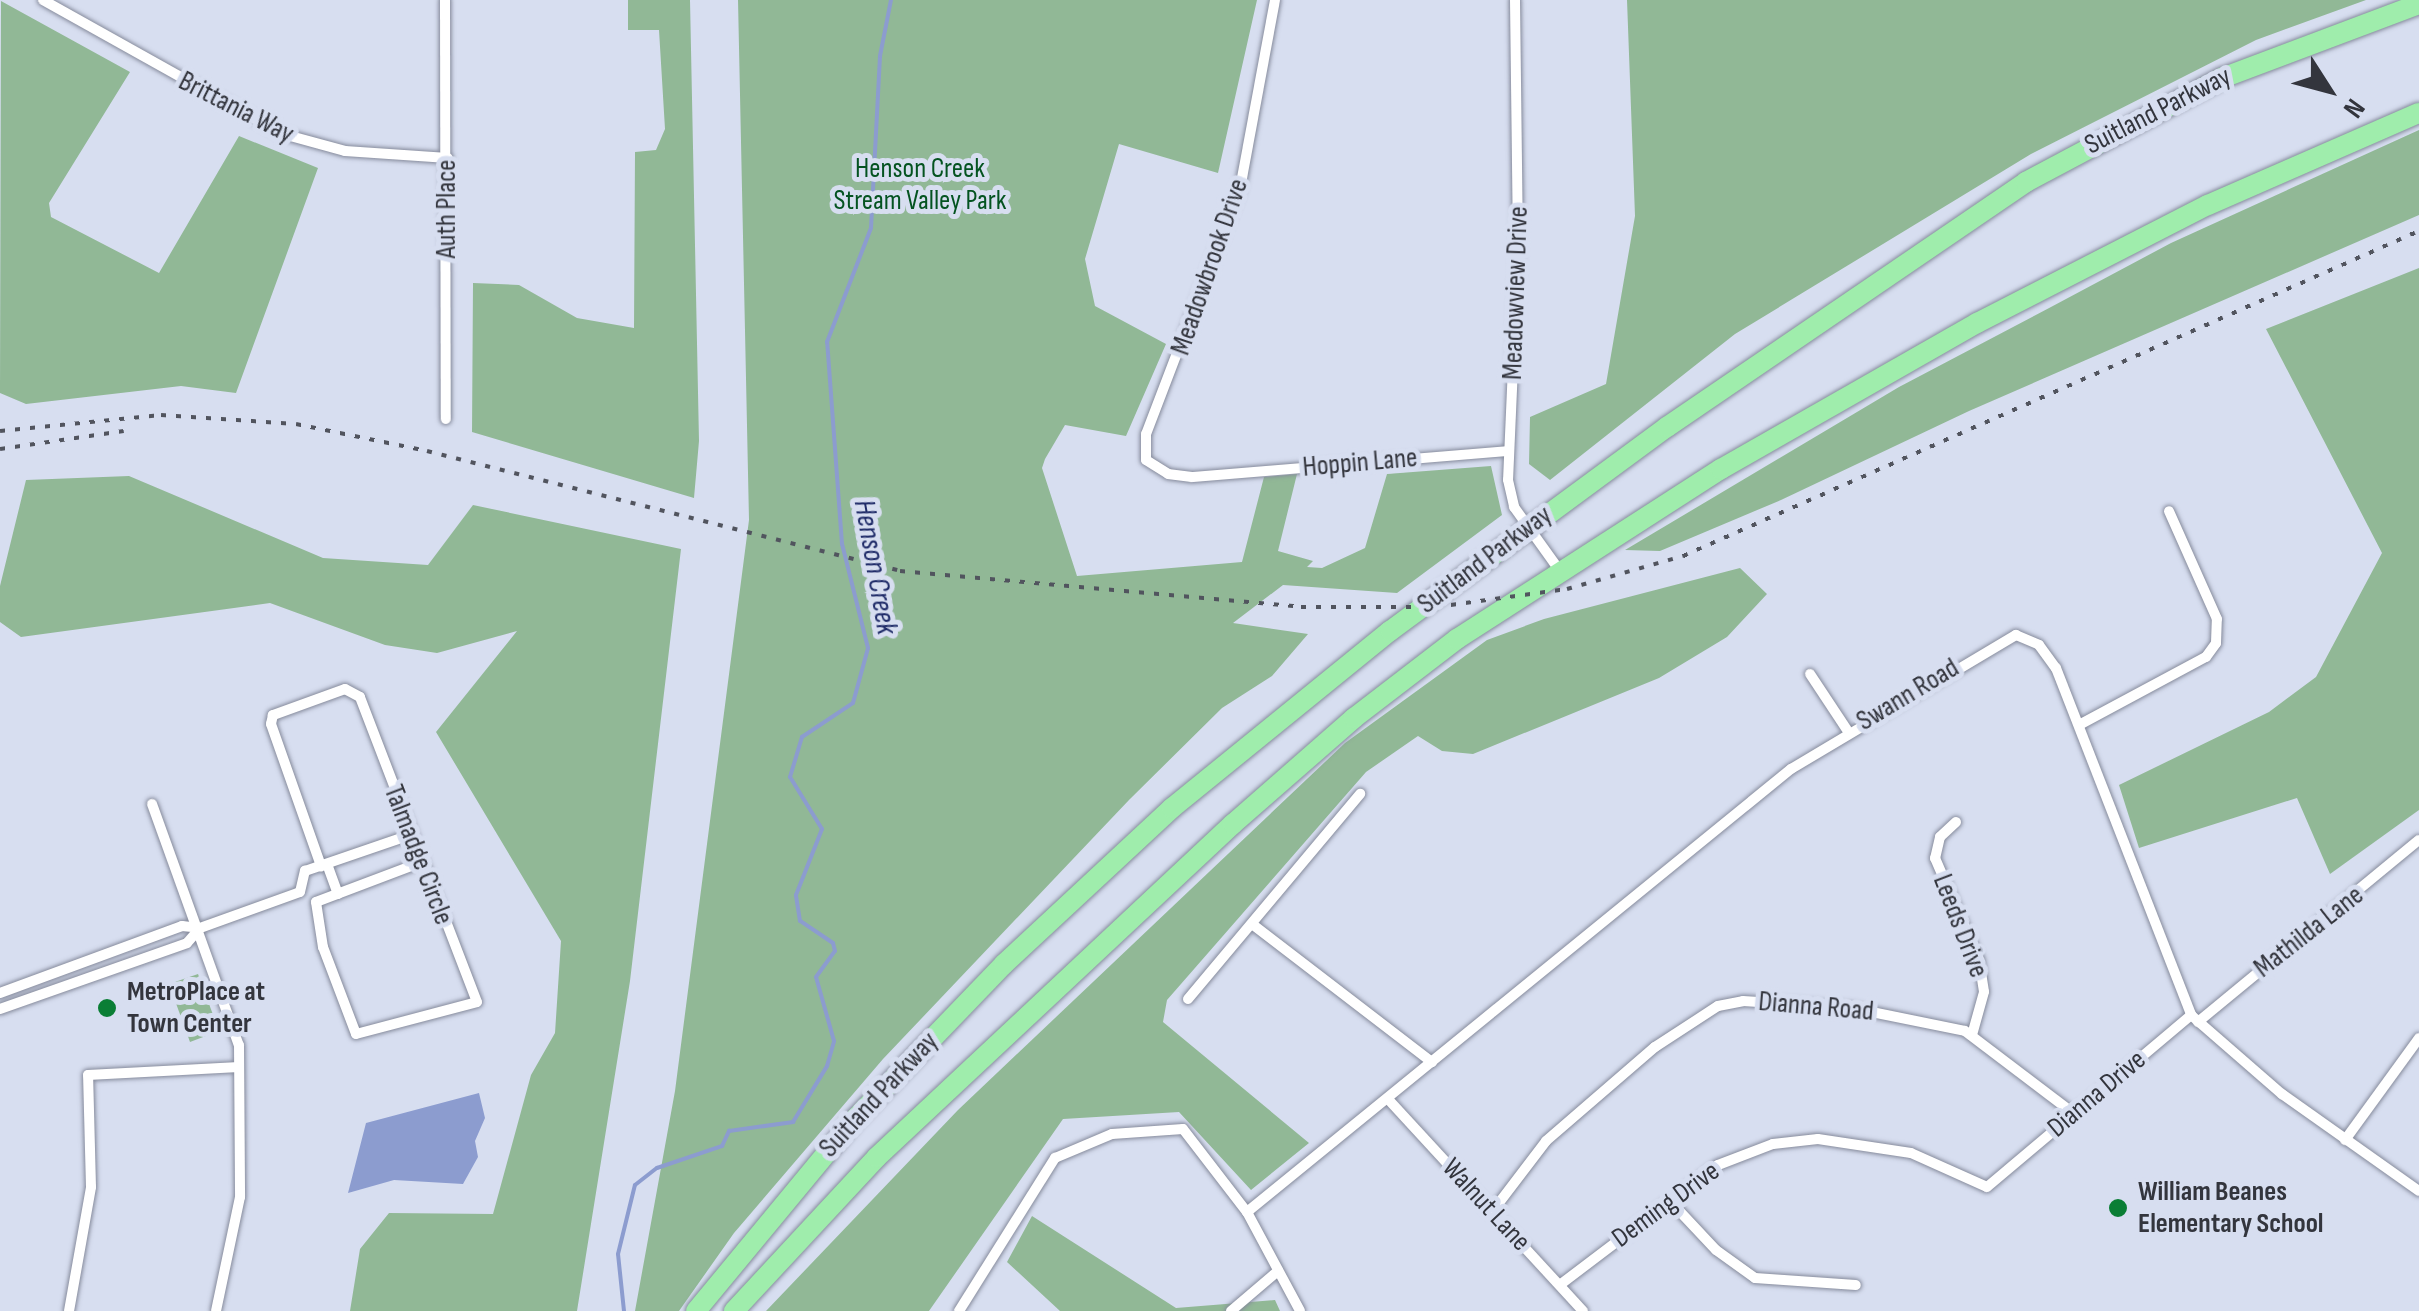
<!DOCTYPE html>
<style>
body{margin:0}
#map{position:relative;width:2419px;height:1311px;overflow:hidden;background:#d7def0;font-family:"Sofia Sans Condensed",sans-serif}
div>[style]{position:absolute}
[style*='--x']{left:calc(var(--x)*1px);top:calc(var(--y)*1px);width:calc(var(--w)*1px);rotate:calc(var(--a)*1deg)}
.green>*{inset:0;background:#91b896}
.water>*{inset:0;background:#8c9ccf}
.stream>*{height:4px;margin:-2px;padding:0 2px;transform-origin:2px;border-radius:2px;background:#8c9ccf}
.roads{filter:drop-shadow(0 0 2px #868b9c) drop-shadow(0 0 2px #868b9c)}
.street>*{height:10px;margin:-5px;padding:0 5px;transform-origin:5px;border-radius:5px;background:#fff}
.highway>*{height:20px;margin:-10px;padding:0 10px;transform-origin:10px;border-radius:10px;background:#9fedac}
.rail>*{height:4px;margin-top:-2px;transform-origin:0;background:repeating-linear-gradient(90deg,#51545e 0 5px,transparent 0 15px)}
.dots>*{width:28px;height:28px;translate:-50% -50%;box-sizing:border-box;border:5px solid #d7def0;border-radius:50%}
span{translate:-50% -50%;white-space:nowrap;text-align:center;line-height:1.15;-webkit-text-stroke:10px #d7def0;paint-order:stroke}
.street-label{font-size:28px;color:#33353d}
.park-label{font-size:28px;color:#045320}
.poi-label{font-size:28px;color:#33353d;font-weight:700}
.left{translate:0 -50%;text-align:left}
.water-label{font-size:30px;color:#1f2b68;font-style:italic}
.north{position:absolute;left:2279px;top:40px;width:100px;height:100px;-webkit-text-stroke:8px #d7def0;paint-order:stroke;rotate:126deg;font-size:28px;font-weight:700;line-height:40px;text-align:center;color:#33353d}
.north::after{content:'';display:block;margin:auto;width:35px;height:45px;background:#33353d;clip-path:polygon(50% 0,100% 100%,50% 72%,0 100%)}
</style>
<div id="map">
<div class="green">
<i style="clip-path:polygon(628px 0,690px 0,699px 441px,694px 498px,472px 432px,473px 283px,519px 285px,577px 318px,634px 328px,635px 152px,656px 150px,665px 129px,659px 30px,628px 30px)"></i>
<i style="clip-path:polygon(738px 0,1257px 0,1218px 173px,1119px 144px,1085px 259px,1095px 306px,1166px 344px,1126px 436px,1065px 425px,1045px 459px,1042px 468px,1077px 576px,1242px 562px,1264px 477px,1297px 474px,1278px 551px,1313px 561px,1307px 567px,1322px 568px,1365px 548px,1387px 474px,1491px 466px,1502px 515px,1397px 593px,1283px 585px,1233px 623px,1308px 634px,1272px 676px,1222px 708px,1129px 800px,883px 1059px,734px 1233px,679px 1311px,635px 1311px,675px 1091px,749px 520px)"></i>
<i style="clip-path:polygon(1627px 0,2366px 0,2256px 40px,2031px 154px,1735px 334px,1550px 480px,1529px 464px,1530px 417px,1606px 384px,1635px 216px)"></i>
<i style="clip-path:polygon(1px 1px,130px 72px,49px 203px,51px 217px,159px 273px,239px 136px,318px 168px,236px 393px,181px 386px,26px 404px,0 393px)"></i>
<i style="clip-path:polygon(2419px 130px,2419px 215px,1969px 411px,1781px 500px,1660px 551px,1625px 550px,1899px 387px,2051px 307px,2171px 243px)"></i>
<i style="clip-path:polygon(2419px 268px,2419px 810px,2330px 874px,2297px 798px,2139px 848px,2119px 785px,2269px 712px,2316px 677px,2382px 553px,2266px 329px)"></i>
<i style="clip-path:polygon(129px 476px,323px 558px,428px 565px,473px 505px,681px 549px,630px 981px,577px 1311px,350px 1311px,360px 1249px,389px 1213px,493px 1214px,531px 1075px,555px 1033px,561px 941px,436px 732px,517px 631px,437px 653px,385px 645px,270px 603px,21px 637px,0 622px,0 586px,26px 480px)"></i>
<i style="clip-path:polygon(1740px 568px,1767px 594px,1727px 637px,1659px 678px,1473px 754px,1442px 751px,1418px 736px,1366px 772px,1167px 1000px,1163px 1022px,1309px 1143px,1251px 1190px,1179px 1112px,1063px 1119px,929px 1311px,766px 1311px,958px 1110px,1345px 743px,1487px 640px,1544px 619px)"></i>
<i style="clip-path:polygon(198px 974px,219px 1031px,190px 1042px,169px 984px)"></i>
<i style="clip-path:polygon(1032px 1216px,1176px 1308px,1275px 1300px,1280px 1311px,1060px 1311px,1007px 1262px)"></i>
</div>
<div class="water">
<i style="clip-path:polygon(479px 1093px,485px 1118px,475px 1141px,478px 1157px,463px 1184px,394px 1180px,348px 1193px,366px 1123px)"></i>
</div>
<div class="stream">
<i style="--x:624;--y:1311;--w:57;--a:-96"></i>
<i style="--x:618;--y:1254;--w:71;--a:-76.2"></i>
<i style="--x:635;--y:1185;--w:28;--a:-38"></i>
<i style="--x:657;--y:1168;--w:69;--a:-18.7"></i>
<i style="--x:722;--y:1146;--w:17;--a:-65"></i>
<i style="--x:729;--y:1131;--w:65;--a:-8"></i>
<i style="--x:793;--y:1122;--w:66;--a:-58.7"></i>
<i style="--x:827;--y:1066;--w:26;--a:-74"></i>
<i style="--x:834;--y:1041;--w:66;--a:-105.7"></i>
<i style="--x:816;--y:977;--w:32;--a:-54"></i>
<i style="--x:835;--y:951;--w:8;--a:-104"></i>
<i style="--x:833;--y:943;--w:40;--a:-146"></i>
<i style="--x:800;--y:921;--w:26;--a:-99"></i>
<i style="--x:796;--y:895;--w:71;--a:-68.5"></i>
<i style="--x:822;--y:829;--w:61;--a:-121.6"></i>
<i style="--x:790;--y:777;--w:42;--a:-73.3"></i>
<i style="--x:802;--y:737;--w:61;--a:-33.7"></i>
<i style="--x:853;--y:703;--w:57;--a:-74.7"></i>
<i style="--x:868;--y:648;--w:107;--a:-104"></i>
<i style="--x:842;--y:544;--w:203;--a:-94.2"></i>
<i style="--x:827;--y:342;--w:122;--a:-68.9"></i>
<i style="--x:871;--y:228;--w:172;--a:-87"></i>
<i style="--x:880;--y:56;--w:57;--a:-78.9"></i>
</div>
<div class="roads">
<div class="street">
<i style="--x:43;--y:0;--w:275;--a:29.2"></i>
<i style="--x:283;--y:134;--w:64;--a:15.3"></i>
<i style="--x:345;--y:151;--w:103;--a:3.9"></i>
<i style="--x:445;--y:0;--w:419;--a:89.9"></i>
<i style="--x:1275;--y:0;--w:191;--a:100.5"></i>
<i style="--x:1240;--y:188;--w:263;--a:110.9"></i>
<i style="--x:1146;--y:434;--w:26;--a:90"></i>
<i style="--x:1146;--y:460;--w:26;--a:32"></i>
<i style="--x:1168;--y:474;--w:24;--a:7"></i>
<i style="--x:1192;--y:477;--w:317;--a:-4.7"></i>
<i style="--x:1515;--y:0;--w:252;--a:89.3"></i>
<i style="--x:1518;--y:252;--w:228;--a:92.5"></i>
<i style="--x:1508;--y:480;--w:28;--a:77"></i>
<i style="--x:1514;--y:507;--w:79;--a:54.3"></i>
<i style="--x:1810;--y:674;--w:67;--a:56.5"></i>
<i style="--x:2079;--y:725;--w:144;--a:-28.2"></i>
<i style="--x:2206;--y:657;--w:17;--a:-54"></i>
<i style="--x:2216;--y:643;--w:24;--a:-88"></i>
<i style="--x:2217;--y:619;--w:118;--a:-114"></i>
<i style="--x:152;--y:804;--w:256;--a:70.2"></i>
<i style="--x:239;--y:1045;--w:152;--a:89.6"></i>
<i style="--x:240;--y:1197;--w:116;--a:101.9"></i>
<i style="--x:1956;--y:822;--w:22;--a:137"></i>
<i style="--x:1940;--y:837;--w:22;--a:103"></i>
<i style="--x:1935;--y:858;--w:111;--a:66.7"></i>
<i style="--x:1979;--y:960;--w:32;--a:81"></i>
<i style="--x:1984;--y:992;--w:45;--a:105.6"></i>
<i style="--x:327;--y:864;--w:32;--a:70"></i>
<i style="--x:300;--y:892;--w:22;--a:-77"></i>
<i style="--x:305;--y:871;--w:111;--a:-18.9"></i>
<i style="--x:316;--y:902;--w:46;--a:81.2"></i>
<i style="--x:323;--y:947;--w:93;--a:69.2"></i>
<i style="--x:356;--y:1034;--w:125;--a:-14.8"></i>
<i style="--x:477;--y:1002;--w:327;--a:-111"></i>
<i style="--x:360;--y:697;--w:17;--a:-152"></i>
<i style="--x:345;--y:689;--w:77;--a:160.1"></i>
<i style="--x:273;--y:715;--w:9;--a:103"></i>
<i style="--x:271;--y:724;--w:151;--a:70.6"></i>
<i style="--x:316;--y:902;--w:110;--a:-20.7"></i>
<i style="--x:1252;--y:924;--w:227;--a:37.5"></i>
<i style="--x:0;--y:993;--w:194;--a:-20.2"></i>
<i style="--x:182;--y:926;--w:18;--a:6"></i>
<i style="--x:200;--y:928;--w:106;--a:-19.8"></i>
<i style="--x:1188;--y:999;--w:268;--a:-50"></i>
<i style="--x:0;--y:1009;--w:198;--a:-19.4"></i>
<i style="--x:187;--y:943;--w:20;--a:-49"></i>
<i style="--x:2198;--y:1022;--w:286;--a:-39.5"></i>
<i style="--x:1388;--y:1099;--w:288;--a:47.4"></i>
<i style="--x:2345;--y:1140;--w:126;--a:-54"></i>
<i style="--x:1670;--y:1201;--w:67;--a:46.8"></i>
<i style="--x:1716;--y:1250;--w:48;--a:35.7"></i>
<i style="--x:1755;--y:1278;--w:101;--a:4"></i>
<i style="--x:1247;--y:1212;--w:702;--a:-39.16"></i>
<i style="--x:1791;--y:769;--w:262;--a:-30.8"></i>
<i style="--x:2016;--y:635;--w:25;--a:23"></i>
<i style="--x:2039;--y:645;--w:29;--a:54"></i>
<i style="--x:2056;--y:668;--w:372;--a:68.7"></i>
<i style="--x:2191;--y:1015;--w:121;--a:41"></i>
<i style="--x:2282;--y:1094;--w:168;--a:35.3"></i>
<i style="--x:1492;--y:1212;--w:89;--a:-52.7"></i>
<i style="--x:1546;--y:1141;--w:144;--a:-40.8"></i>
<i style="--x:1655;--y:1047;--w:75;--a:-33.1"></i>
<i style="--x:1718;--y:1006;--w:25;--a:-11"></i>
<i style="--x:1743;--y:1001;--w:109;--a:3.7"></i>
<i style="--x:1852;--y:1008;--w:115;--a:11.5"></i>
<i style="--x:1965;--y:1031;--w:136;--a:37.2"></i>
<i style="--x:1561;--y:1284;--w:197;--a:-37.2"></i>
<i style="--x:1718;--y:1165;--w:59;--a:-20.9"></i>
<i style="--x:1773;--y:1144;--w:45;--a:-6.3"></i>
<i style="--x:1818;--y:1139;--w:94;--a:8.6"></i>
<i style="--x:1911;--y:1153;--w:83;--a:24.1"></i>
<i style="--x:1987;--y:1187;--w:267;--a:-40.1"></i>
<i style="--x:69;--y:1311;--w:126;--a:-79.9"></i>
<i style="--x:91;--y:1187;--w:112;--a:-91.5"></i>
<i style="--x:88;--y:1075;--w:151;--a:-3"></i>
<i style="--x:959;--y:1311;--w:181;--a:-57.9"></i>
<i style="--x:1055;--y:1158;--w:62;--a:-22.8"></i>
<i style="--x:1112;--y:1134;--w:71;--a:-4"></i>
<i style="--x:1183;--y:1129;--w:105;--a:52.4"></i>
<i style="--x:1247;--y:1212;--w:112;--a:61.8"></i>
<i style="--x:1231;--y:1311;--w:62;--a:-40.4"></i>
</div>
<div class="highway">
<i style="--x:696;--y:1311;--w:248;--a:-50.4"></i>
<i style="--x:854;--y:1120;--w:216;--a:-46.1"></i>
<i style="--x:1004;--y:964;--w:229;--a:-42.9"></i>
<i style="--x:1172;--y:808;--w:281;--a:-39.1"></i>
<i style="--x:1390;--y:631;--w:344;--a:-36.4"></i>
<i style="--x:1667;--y:427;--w:435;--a:-34.3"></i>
<i style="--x:2026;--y:182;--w:222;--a:-28"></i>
<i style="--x:2222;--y:78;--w:210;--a:-20.6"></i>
<i style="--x:734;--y:1311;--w:210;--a:-47.1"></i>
<i style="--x:877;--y:1157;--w:487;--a:-43.1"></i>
<i style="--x:1233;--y:824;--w:161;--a:-41.2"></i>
<i style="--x:1354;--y:718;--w:130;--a:-37.5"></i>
<i style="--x:1457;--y:639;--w:314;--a:-32.8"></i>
<i style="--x:1721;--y:469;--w:295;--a:-29.7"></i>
<i style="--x:1977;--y:323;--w:259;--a:-27.1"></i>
<i style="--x:2208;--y:205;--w:230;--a:-23.6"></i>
</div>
</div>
<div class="rail">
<i style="--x:0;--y:431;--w:162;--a:-5.7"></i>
<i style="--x:161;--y:415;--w:135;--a:3.8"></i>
<i style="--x:296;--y:424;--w:134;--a:11.6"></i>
<i style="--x:427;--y:451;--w:488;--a:14.2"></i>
<i style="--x:900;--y:571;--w:403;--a:5.1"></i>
<i style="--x:1301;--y:607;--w:135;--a:0"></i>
<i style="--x:1436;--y:607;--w:132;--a:-7.8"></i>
<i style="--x:1567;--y:589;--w:121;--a:-15.9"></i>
<i style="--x:1683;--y:556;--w:805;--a:-23.83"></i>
<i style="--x:0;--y:449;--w:125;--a:-8.3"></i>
</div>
<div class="dots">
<i style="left:107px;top:1008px;background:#0a7e35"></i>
<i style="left:2118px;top:1208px;background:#0a7e35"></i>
</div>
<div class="street-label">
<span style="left:236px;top:108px;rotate:27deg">Brittania Way</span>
<span style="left:2158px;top:111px;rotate:-27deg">Suitland Parkway</span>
<span style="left:447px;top:209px;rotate:-90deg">Auth Place</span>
<span style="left:1210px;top:267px;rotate:-71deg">Meadowbrook Drive</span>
<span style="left:1516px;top:293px;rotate:-88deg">Meadowview Drive</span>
<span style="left:1360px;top:463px;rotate:-5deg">Hoppin Lane</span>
<span style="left:1485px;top:560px;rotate:-37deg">Suitland Parkway</span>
<span style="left:1908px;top:695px;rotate:-31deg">Swann Road</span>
<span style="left:418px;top:855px;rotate:69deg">Talmadge Circle</span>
<span style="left:1960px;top:926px;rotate:69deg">Leeds Drive</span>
<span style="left:2309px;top:932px;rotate:-38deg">Mathilda Lane</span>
<span style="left:1816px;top:1007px;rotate:5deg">Dianna Road</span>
<span style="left:2097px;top:1094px;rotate:-40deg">Dianna Drive</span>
<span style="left:879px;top:1095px;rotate:-47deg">Suitland Parkway</span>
<span style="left:1486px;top:1205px;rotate:47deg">Walnut Lane</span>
<span style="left:1666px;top:1205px;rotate:-36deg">Deming Drive</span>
</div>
<div class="park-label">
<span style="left:920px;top:185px">Henson Creek<br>Stream Valley Park</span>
</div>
<div class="poi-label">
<span class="left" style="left:127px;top:1008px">MetroPlace at<br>Town Center</span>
<span class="left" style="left:2138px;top:1208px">William Beanes<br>Elementary School</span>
</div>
<div class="water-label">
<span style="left:875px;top:567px;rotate:80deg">Henson Creek</span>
</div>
<div class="north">N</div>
</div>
